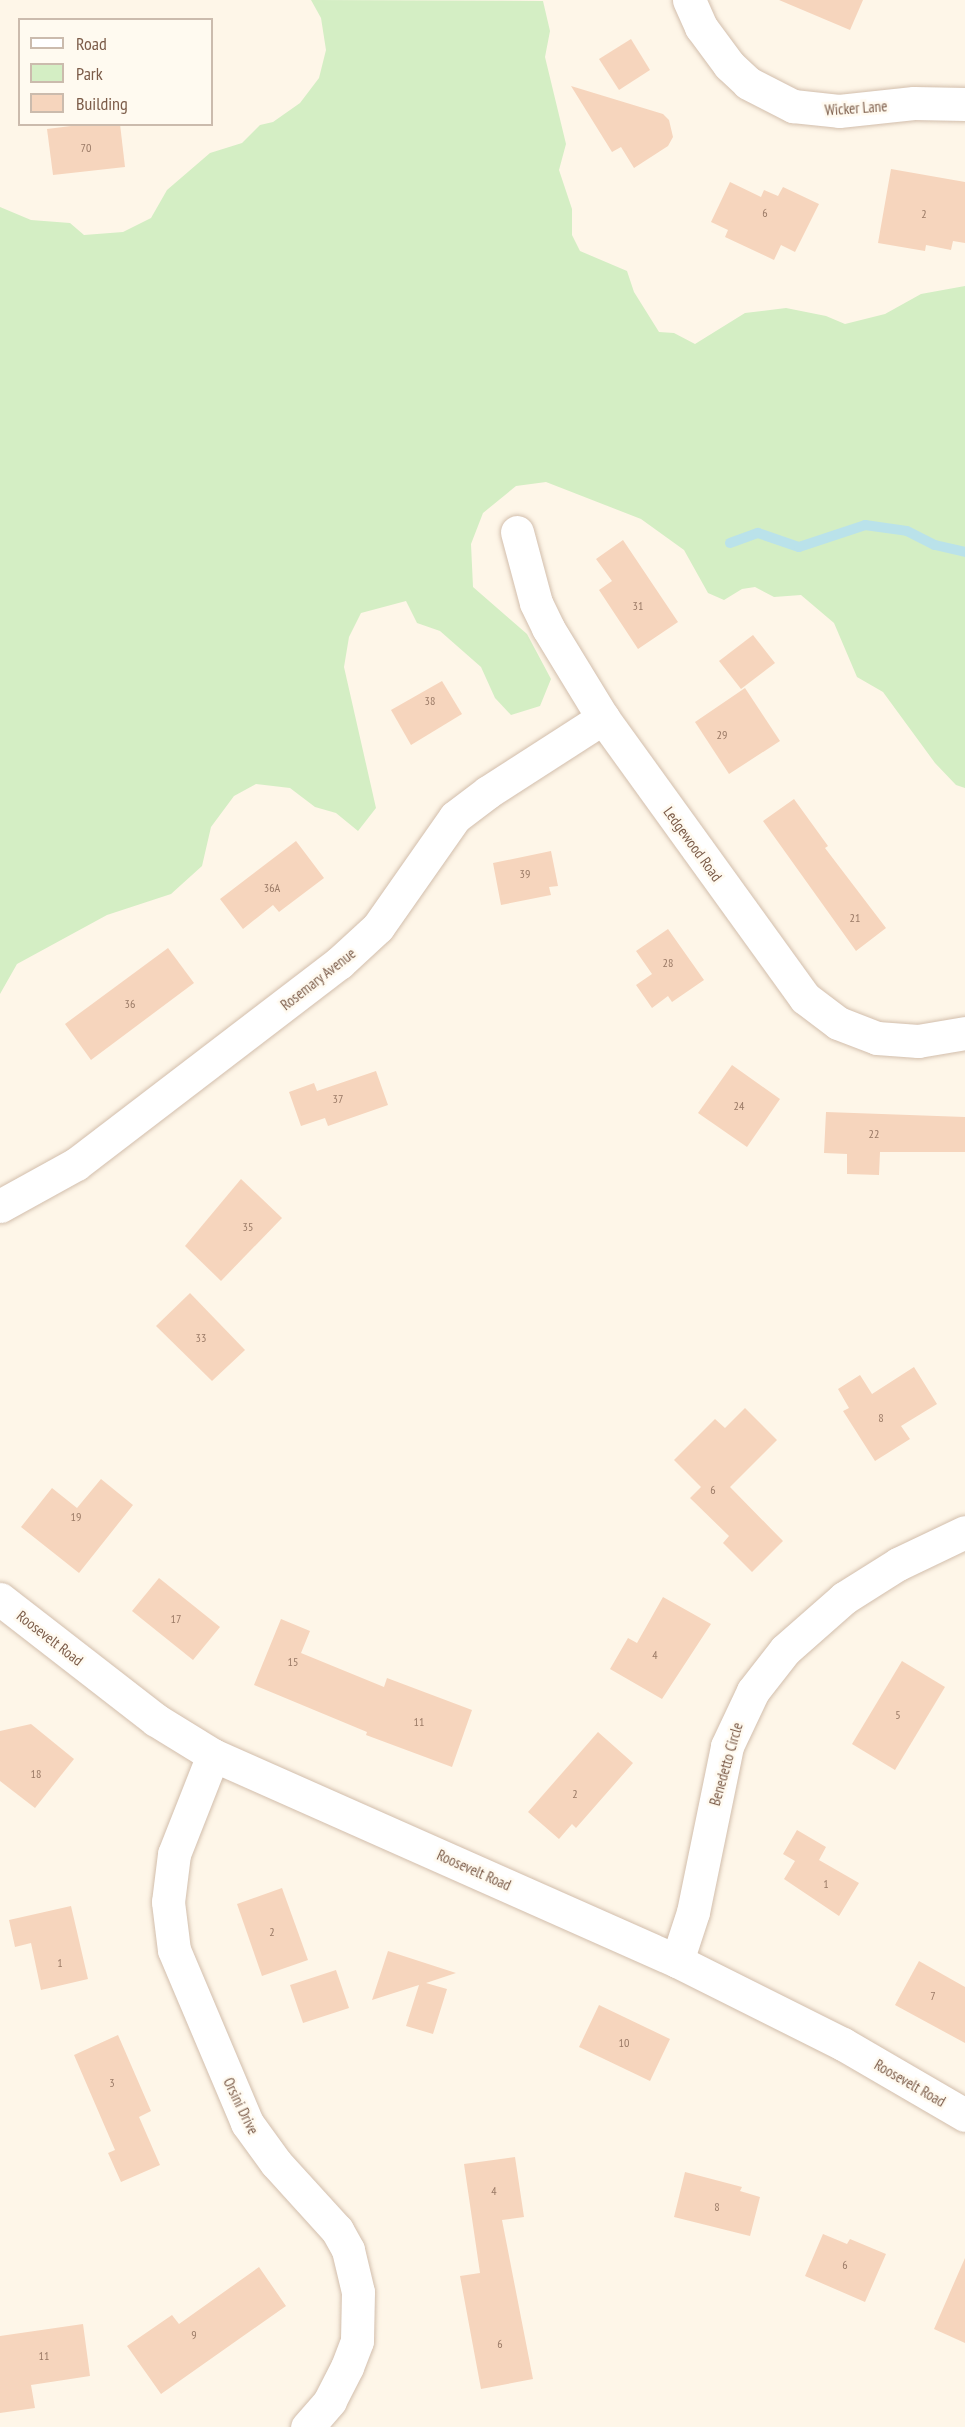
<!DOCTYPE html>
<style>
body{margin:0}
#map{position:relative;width:965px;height:2427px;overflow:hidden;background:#fef6e8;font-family:"PT Sans Narrow",sans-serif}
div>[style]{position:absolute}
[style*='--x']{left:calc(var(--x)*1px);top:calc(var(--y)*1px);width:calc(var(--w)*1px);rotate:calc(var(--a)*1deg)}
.green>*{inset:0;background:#d4eec4}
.stream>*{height:10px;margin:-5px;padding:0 5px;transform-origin:5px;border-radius:5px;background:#bae2ea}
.building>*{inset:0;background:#f6d5bd}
.roads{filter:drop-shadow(0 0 2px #d2beac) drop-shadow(0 0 2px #d2beac)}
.minor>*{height:33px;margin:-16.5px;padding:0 16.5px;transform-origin:16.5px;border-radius:16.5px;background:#fff}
span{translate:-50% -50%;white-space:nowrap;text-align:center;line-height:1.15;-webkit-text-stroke:5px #fffaf0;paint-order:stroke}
.number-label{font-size:12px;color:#9a7a66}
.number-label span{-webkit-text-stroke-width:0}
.street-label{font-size:15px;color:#7c5c49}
.legend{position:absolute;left:18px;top:18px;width:195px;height:108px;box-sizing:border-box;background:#fffaf0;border:2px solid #cbbbad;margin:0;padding:8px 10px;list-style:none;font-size:18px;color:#7c5c49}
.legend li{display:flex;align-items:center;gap:12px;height:30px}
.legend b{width:30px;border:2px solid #cbbbad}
</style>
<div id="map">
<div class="green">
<i style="clip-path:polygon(311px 0,543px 1px,550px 31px,545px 57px,566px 144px,559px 170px,572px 209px,572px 235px,580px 251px,627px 271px,634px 292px,659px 332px,674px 333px,695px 344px,745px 313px,786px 308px,826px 316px,845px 324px,885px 314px,921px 294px,965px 286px,965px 788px,956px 785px,935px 763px,883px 692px,857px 677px,834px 623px,801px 595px,774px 597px,755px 587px,742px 589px,724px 600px,708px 593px,684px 550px,641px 519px,546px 482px,516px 486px,483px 513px,471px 544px,473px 587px,527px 634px,551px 679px,540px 706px,511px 715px,495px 698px,481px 667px,440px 631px,417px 623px,406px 601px,361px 613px,349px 637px,344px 667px,376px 808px,358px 831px,336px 813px,315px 807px,290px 788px,256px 784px,234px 796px,211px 827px,202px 866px,171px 894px,107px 915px,17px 964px,0 994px,0 207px,31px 220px,70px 223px,84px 235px,123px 232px,151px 218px,167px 190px,210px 153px,242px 143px,260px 125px,273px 122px,300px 103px,319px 78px,326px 50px,321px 18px)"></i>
</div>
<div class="stream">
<i style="--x:730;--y:543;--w:30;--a:-20"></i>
<i style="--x:758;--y:533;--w:43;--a:18.9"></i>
<i style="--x:799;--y:547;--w:70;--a:-18.4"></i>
<i style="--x:865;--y:525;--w:42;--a:8.1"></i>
<i style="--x:907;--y:531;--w:31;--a:27"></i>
<i style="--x:935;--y:545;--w:31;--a:13"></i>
</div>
<div class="building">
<i style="clip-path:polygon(779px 0,863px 0,850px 30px)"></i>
<i style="clip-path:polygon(631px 39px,650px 70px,619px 90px,599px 59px)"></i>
<i style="clip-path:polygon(571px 86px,663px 114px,669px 120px,673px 137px,668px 146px,634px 168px,621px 147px,612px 152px)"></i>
<i style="clip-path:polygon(87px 124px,120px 124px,125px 167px,53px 175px,47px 129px)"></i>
<i style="clip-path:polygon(891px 169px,965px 182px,965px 243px,953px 241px,951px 250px,926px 245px,925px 251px,878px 243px)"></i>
<i style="clip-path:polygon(730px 182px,761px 197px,764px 190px,778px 196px,783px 187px,819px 204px,795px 252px,781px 245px,774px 260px,725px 237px,728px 230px,711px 222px)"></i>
<i style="clip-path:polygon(623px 540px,678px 622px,638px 649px,599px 590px,612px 581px,596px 559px)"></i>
<i style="clip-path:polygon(753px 635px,775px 663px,741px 689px,719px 661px)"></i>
<i style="clip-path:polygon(442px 681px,462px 714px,411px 745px,391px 710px)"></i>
<i style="clip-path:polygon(745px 688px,780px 741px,729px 774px,695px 722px)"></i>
<i style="clip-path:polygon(794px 799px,828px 846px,825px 848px,886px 928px,856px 951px,763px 821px)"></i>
<i style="clip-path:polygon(296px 841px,324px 878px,279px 912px,273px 905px,243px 929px,220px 899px)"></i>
<i style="clip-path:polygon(551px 851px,558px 886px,549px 887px,551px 895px,501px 905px,493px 863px)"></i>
<i style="clip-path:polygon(668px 929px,704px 980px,672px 1002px,668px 996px,652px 1008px,636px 985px,652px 974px,636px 951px)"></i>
<i style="clip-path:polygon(168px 948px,194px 983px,91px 1060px,65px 1024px)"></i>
<i style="clip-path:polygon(732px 1065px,780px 1099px,747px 1147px,698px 1113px)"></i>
<i style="clip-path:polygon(376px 1071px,388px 1105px,328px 1126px,325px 1118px,301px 1126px,289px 1092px,314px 1083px,317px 1091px)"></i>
<i style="clip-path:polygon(826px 1112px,965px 1117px,965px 1152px,880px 1152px,879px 1175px,847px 1174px,847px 1154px,824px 1153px)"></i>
<i style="clip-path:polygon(241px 1179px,282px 1218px,221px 1281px,185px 1246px)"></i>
<i style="clip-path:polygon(190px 1293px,245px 1350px,212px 1381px,156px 1326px)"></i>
<i style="clip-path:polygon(914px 1367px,937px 1404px,901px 1426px,910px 1439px,875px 1461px,843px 1411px,849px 1408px,838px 1389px,860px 1375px,872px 1394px)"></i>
<i style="clip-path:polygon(745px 1408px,777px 1440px,730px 1487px,783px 1541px,752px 1572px,723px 1543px,729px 1536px,690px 1498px,701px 1487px,674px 1460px,715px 1419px,725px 1428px)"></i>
<i style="clip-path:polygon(101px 1479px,133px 1505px,79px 1573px,21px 1527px,52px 1488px,77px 1508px)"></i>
<i style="clip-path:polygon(159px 1578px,220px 1627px,193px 1660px,132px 1611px)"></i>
<i style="clip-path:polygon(663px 1597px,711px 1624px,662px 1699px,610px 1669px,628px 1638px,637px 1643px)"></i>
<i style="clip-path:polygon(281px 1619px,310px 1631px,301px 1653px,384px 1687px,387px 1678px,472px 1710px,452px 1767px,366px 1735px,367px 1732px,254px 1685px)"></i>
<i style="clip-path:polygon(902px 1661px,945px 1687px,895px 1770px,852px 1744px)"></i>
<i style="clip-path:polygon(31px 1724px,74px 1759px,35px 1808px,0 1781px,0 1731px)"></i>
<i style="clip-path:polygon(598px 1732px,633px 1763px,576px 1828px,572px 1824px,559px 1839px,528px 1812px)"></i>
<i style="clip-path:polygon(797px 1830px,826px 1847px,819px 1860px,859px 1883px,839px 1916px,784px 1879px,795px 1861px,783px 1854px)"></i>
<i style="clip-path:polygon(282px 1888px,308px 1960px,262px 1976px,237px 1904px)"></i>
<i style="clip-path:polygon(71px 1906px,88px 1979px,41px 1990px,31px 1943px,15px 1947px,9px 1920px)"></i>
<i style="clip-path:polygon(388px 1951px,456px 1973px,426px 1983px,447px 1989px,433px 2034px,406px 2026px,419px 1985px,372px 2000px)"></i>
<i style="clip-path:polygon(919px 1961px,965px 1987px,965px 2043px,895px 2005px)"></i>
<i style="clip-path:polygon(336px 1970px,349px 2008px,303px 2023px,290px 1985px)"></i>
<i style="clip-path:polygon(599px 2005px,670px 2039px,650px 2081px,579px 2047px)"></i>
<i style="clip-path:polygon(118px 2035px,151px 2111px,139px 2117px,160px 2165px,121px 2182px,108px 2153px,115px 2150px,74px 2055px)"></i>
<i style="clip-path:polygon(515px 2157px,524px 2217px,502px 2220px,533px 2379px,481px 2389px,460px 2276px,480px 2273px,464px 2164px)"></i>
<i style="clip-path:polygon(685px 2172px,742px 2187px,740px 2191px,760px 2197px,750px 2236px,674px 2217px)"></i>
<i style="clip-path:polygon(823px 2234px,847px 2244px,850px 2239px,886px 2254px,865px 2302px,805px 2276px)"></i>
<i style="clip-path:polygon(965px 2258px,965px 2343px,934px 2329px)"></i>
<i style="clip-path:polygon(259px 2267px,286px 2306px,161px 2394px,127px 2346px,172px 2315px,179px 2324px)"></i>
<i style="clip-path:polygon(83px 2324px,90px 2376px,31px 2385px,35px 2408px,0 2413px,0 2336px)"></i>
</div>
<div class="roads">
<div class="minor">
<i style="--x:689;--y:0;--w:30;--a:66"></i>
<i style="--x:701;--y:27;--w:47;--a:53.6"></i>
<i style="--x:729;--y:65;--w:26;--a:43"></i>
<i style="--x:748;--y:83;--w:51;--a:27.1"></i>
<i style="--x:793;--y:106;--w:46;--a:6.2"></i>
<i style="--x:839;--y:111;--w:75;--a:-6.1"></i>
<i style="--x:914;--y:103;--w:51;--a:1.1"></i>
<i style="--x:517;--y:532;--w:73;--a:75"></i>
<i style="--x:536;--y:603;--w:28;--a:64"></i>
<i style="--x:548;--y:628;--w:105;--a:58.6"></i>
<i style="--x:603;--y:718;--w:345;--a:54.2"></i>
<i style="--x:805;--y:998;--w:41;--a:37.1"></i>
<i style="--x:838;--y:1023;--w:42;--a:21"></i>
<i style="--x:877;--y:1038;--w:41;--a:4.2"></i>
<i style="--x:918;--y:1041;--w:48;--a:-9.7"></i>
<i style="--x:0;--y:1206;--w:87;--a:-28.9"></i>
<i style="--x:76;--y:1164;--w:331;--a:-37.4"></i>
<i style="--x:339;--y:963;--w:53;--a:-42.7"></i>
<i style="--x:378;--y:927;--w:134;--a:-55"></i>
<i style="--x:455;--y:817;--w:41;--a:-37.1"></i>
<i style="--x:488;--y:792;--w:137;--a:-32.8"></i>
<i style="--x:0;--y:1599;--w:197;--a:37.8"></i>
<i style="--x:156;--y:1720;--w:67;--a:31.6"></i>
<i style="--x:213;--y:1755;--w:508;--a:23.94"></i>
<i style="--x:677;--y:1961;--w:186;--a:26.6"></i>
<i style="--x:843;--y:2044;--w:141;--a:30.2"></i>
<i style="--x:213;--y:1755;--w:106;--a:111.5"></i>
<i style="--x:174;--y:1854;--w:48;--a:97.1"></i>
<i style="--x:168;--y:1902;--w:48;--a:82.9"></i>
<i style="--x:174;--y:1950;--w:188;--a:67.1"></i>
<i style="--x:247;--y:2123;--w:49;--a:54.1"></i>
<i style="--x:276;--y:2163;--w:91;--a:47.7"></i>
<i style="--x:337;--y:2230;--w:23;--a:61"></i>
<i style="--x:348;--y:2250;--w:43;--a:76.6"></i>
<i style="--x:358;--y:2292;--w:49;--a:91.2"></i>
<i style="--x:357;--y:2341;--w:28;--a:111"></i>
<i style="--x:347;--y:2367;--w:38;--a:117"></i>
<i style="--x:330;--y:2401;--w:35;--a:131"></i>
<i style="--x:677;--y:1961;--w:52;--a:-71.9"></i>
<i style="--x:693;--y:1912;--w:169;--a:-78.4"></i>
<i style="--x:727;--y:1746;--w:61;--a:-64.7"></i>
<i style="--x:753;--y:1691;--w:52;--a:-52"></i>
<i style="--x:785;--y:1650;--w:79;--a:-41.4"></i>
<i style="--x:844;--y:1598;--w:64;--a:-32.2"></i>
<i style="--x:898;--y:1564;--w:74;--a:-25.5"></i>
</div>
</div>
<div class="number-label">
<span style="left:86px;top:148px">70</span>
<span style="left:765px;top:213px">6</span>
<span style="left:924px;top:214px">2</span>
<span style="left:638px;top:606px">31</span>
<span style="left:430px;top:701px">38</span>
<span style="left:722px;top:735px">29</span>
<span style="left:525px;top:874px">39</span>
<span style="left:272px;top:888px">36A</span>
<span style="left:855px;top:918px">21</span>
<span style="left:668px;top:963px">28</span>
<span style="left:130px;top:1004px">36</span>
<span style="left:338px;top:1099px">37</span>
<span style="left:739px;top:1106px">24</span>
<span style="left:874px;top:1134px">22</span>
<span style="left:248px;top:1227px">35</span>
<span style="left:201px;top:1338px">33</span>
<span style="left:881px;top:1418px">8</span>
<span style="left:713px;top:1490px">6</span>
<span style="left:76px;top:1517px">19</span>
<span style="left:176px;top:1619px">17</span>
<span style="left:655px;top:1655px">4</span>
<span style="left:293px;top:1662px">15</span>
<span style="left:898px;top:1715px">5</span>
<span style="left:419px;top:1722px">11</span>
<span style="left:36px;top:1774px">18</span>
<span style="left:575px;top:1794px">2</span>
<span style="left:826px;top:1884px">1</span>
<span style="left:272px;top:1932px">2</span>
<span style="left:60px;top:1963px">1</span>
<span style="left:933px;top:1996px">7</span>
<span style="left:624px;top:2043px">10</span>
<span style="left:112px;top:2083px">3</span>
<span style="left:494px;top:2191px">4</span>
<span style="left:717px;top:2207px">8</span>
<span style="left:845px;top:2265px">6</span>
<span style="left:194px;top:2335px">9</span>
<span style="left:500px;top:2344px">6</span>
<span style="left:44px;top:2356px">11</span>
</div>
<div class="street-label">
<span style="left:856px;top:108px;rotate:-4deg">Wicker Lane</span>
<span style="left:693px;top:844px;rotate:54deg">Ledgewood Road</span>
<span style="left:318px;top:979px;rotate:-38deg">Rosemary Avenue</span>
<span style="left:50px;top:1638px;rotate:38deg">Roosevelt Road</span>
<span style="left:726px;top:1764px;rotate:-74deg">Benedetto Circle</span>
<span style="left:474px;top:1870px;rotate:24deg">Roosevelt Road</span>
<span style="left:910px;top:2083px;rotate:30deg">Roosevelt Road</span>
<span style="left:241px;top:2106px;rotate:64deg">Orsini Drive</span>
</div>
<ul class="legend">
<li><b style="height:8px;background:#fff"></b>Road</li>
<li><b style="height:16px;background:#d4eec4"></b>Park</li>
<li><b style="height:16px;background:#f6d5bd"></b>Building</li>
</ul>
</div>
